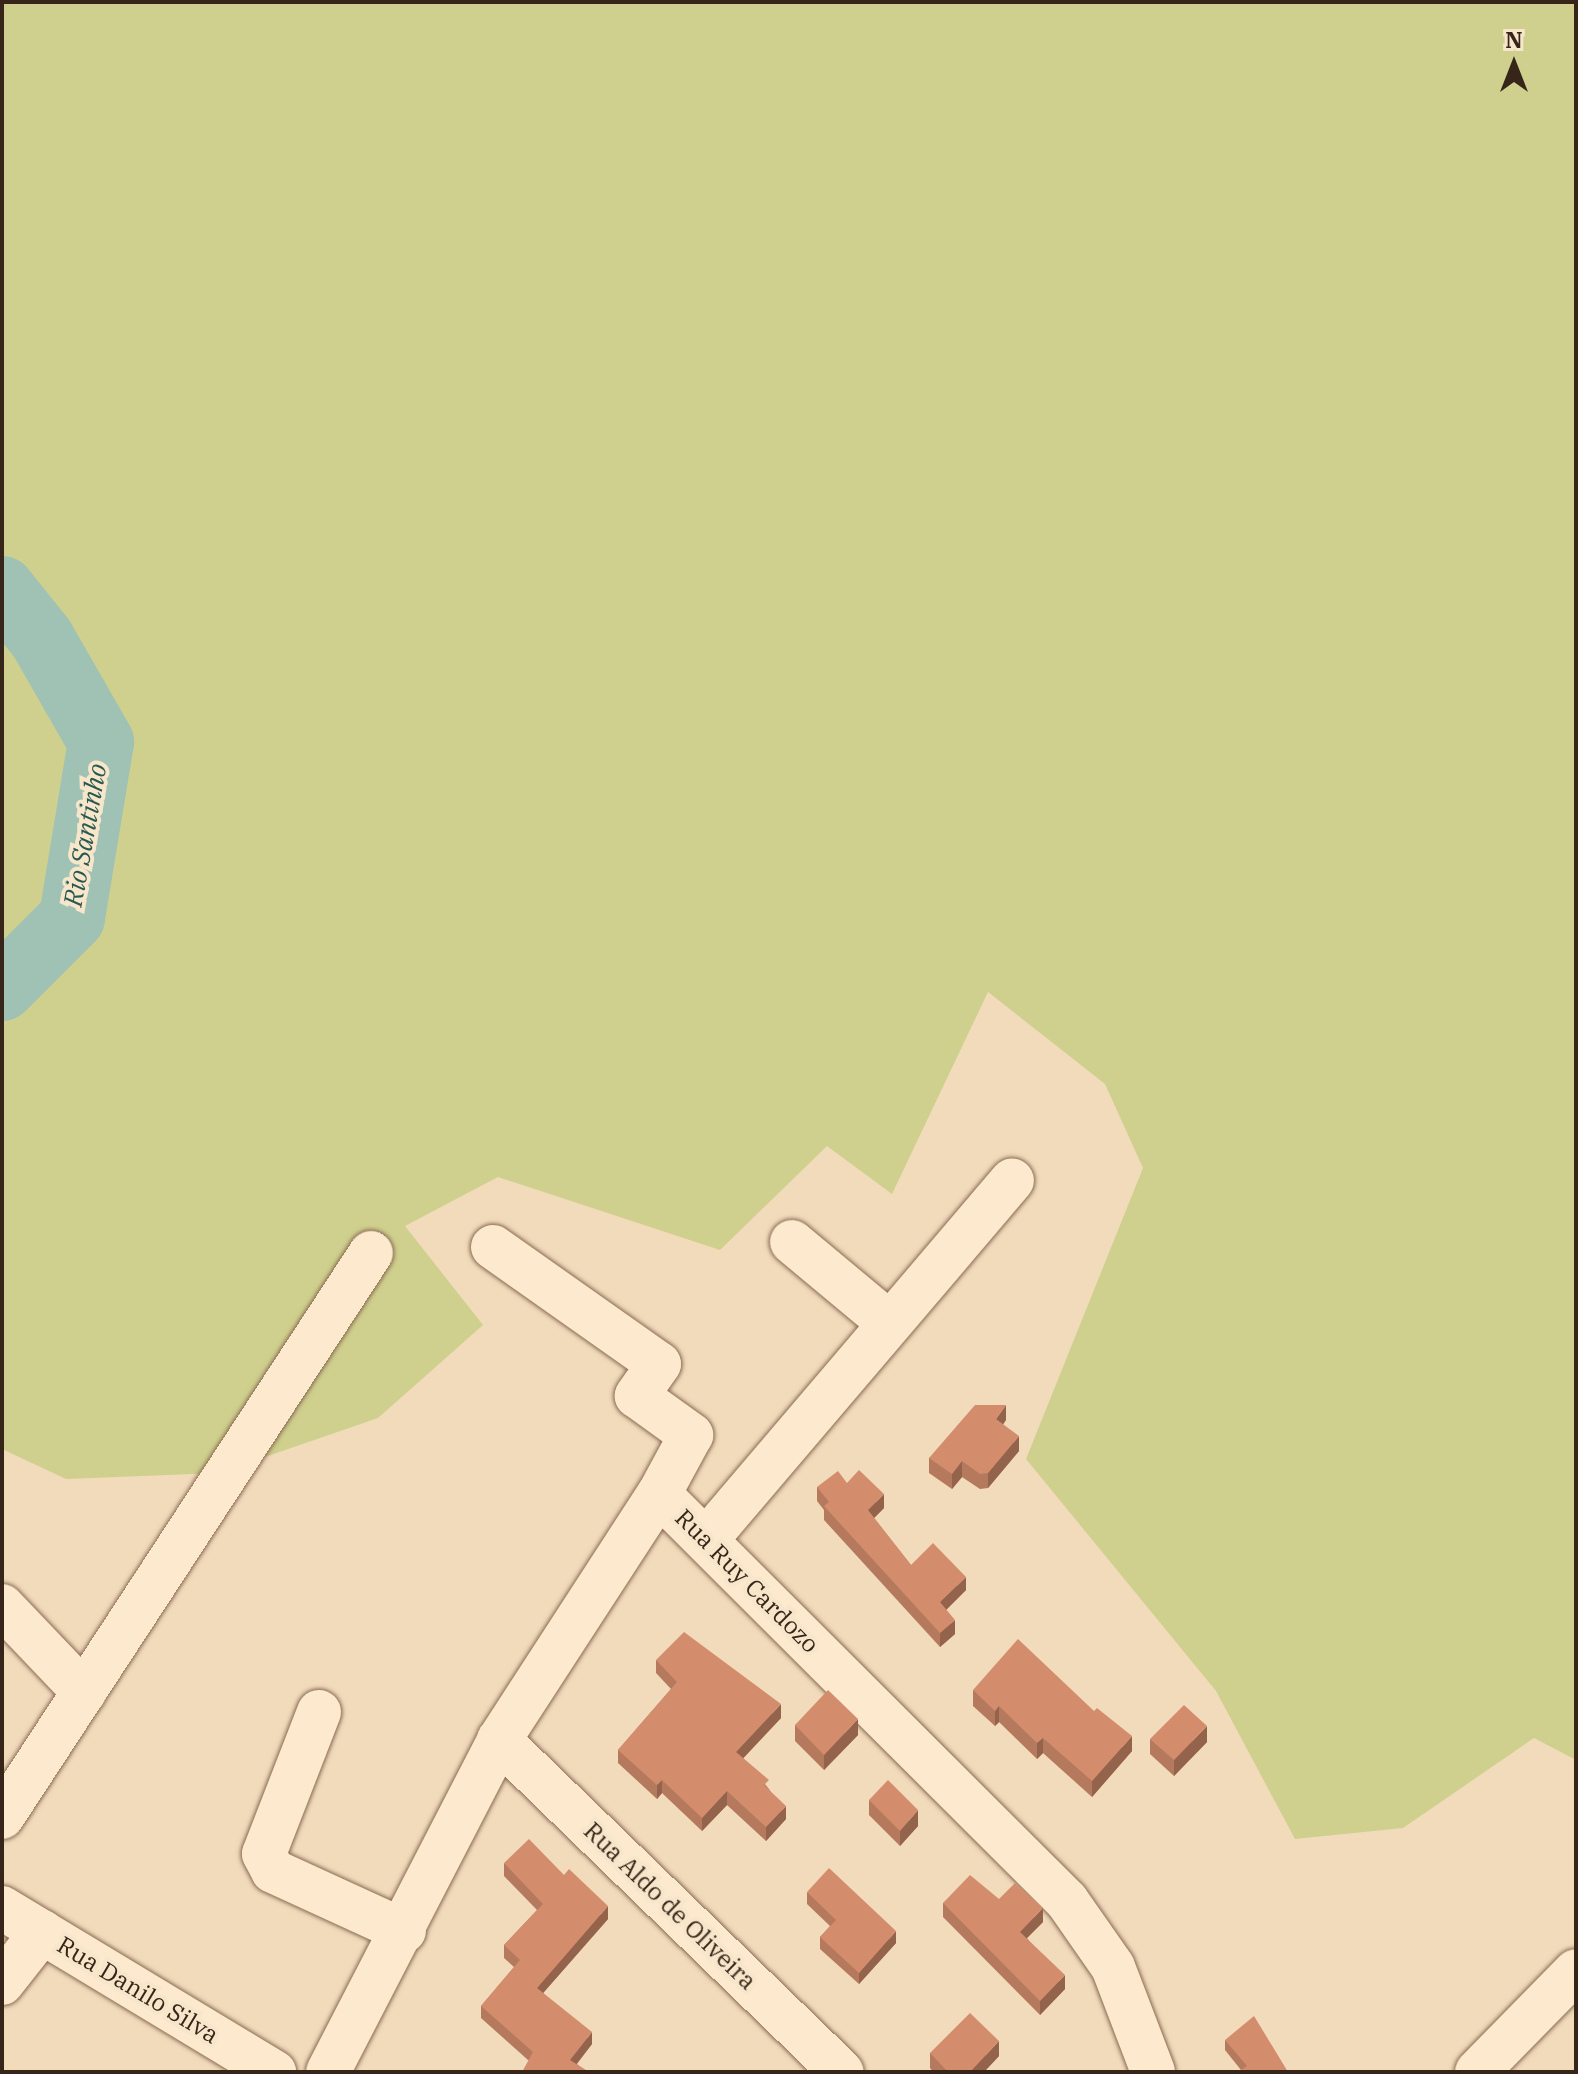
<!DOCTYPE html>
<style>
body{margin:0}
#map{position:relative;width:1578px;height:2074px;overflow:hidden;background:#f1dbbb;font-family:"IBM Plex Serif",serif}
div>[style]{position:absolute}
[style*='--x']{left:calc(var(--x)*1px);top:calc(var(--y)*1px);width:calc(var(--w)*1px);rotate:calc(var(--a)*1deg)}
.green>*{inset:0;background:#cfd08e}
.river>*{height:66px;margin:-33px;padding:0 33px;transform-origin:33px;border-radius:33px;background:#9fc2b4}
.roads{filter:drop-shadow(0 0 2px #8a6b53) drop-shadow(0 0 2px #8a6b53)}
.minor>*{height:44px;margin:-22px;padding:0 22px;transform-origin:22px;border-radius:22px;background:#fce9ce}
.wall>*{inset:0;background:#b5795e}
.shaded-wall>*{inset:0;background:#94634c}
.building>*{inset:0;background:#d38d6d}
span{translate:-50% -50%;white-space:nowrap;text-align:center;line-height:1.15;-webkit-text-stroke:8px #f8e6cb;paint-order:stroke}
.street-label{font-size:24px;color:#37251a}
.water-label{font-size:26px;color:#275950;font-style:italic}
.frame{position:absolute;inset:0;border:4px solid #37251a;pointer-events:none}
.north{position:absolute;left:1474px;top:24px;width:80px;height:80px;-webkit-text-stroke:6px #f8e6cb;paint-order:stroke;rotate:0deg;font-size:22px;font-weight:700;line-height:32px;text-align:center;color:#37251a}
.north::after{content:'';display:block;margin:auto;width:28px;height:36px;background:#37251a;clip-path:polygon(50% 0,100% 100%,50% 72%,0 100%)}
</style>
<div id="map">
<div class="green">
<i style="clip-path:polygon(2px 2px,1576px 2px,1576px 1760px,1534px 1738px,1403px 1828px,1295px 1839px,1216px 1691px,1026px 1459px,1143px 1168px,1105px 1084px,988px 992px,892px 1194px,827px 1146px,720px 1250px,498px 1177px,405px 1226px,483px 1325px,378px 1418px,218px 1473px,66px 1479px,2px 1449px)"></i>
</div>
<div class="river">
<i style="--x:2;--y:589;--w:64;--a:51.3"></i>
<i style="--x:42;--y:639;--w:119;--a:60.2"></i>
<i style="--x:101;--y:742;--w:178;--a:99.4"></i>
<i style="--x:72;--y:918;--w:99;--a:135"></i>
</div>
<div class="roads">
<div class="minor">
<i style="--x:792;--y:1242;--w:125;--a:39.8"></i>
<i style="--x:493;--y:1247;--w:203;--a:35.2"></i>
<i style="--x:659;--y:1364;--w:39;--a:125"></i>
<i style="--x:637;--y:1396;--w:67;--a:35.8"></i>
<i style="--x:691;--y:1435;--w:67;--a:118.5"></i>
<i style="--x:706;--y:1540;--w:472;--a:-49.6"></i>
<i style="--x:2;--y:1606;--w:119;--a:46.4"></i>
<i style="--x:319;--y:1712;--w:152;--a:111.2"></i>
<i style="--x:264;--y:1854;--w:19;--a:62"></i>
<i style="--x:273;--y:1871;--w:144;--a:24.6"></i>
<i style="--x:499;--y:1740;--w:477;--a:44.1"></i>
<i style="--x:2;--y:1817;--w:674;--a:-56.81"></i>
<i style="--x:2;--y:1908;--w:318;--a:31.1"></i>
<i style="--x:2;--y:1983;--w:65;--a:-51.9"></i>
<i style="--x:328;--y:2072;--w:373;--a:-62.7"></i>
<i style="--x:499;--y:1740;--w:293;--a:-57"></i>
<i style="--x:659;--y:1494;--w:576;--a:44.93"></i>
<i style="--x:1067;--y:1901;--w:80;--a:55.1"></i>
<i style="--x:1113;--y:1967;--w:112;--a:69.1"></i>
<i style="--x:1477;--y:2072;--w:141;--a:-45.6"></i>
</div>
</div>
<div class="wall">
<i style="clip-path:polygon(1006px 1420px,1003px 1424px,1019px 1451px,988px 1488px,980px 1489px,962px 1477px,952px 1489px,929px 1473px,929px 1458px)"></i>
<i style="clip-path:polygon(847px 1483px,884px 1508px,874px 1518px,911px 1565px,966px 1590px,946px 1610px,955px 1634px,940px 1647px,824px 1520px,824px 1510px,817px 1501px,817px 1487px)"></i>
<i style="clip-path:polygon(656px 1660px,781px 1718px,743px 1758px,769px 1789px,786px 1819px,766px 1841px,727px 1805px,702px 1831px,662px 1793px,657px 1799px,618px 1763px,618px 1750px,671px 1689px,656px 1673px)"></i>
<i style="clip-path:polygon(973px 1690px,1132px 1751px,1092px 1797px,1043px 1753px,1037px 1759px,999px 1722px,995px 1726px,973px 1706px)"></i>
<i style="clip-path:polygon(795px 1725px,858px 1735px,824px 1770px,795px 1741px)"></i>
<i style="clip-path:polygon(1150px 1739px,1207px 1742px,1174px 1776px,1150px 1754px)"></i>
<i style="clip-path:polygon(869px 1800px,918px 1826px,900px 1846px,869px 1815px)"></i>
<i style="clip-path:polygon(504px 1863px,608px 1919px,543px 1993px,592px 2044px,577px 2064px,586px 2072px,528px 2060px,481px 2018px,481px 2006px,514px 1967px,504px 1958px,504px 1945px,537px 1910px,504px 1876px)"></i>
<i style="clip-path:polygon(807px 1892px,896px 1943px,859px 1984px,820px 1949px,820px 1937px,830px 1926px,807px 1904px)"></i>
<i style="clip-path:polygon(999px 1899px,1043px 1922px,1027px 1938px,1065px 1989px,1040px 2015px,943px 1917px,943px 1903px)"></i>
<i style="clip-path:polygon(1225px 2040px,1288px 2072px,1241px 2070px,1225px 2050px)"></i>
<i style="clip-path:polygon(930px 2053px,999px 2056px,984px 2072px,933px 2072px,930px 2068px)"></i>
</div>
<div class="shaded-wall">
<i style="clip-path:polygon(1006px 1405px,1006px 1420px,996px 1435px,996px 1419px)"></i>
<i style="clip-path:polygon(1019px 1436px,1019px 1451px,988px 1488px,988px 1473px)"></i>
<i style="clip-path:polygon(962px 1461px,962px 1477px,952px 1489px,952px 1474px)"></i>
<i style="clip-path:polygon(884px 1494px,884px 1508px,868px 1524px,868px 1510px)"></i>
<i style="clip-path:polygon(966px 1577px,966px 1590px,940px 1616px,940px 1602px)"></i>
<i style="clip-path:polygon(955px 1620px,955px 1634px,940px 1647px,940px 1633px)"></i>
<i style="clip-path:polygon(781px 1704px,781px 1718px,736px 1766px,736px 1752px)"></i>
<i style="clip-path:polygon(999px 1706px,999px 1722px,995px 1726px,995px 1711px)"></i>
<i style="clip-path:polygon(858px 1719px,858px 1735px,824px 1770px,824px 1755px)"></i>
<i style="clip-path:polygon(1207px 1726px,1207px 1742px,1174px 1776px,1174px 1760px)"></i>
<i style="clip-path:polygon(1132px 1736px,1132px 1751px,1092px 1797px,1092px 1781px)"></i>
<i style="clip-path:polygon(1043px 1738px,1043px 1753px,1037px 1759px,1037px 1743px)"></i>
<i style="clip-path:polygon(662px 1780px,662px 1793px,657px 1799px,657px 1785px)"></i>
<i style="clip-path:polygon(727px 1791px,727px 1805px,702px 1831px,702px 1818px)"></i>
<i style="clip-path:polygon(786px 1806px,786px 1819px,766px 1841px,766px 1827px)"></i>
<i style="clip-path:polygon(918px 1810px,918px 1826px,900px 1846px,900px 1831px)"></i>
<i style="clip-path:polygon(608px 1906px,608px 1919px,537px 2000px,537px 1988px)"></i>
<i style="clip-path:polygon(1043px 1908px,1043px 1922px,1020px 1945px,1020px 1932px)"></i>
<i style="clip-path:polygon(896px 1931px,896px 1943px,859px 1984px,859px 1973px)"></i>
<i style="clip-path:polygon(1065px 1975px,1065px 1989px,1040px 2015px,1040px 2001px)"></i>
<i style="clip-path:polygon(592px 2032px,592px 2044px,570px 2072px,570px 2060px)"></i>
<i style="clip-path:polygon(999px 2041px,999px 2056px,984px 2072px,970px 2072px)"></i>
</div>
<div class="building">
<i style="clip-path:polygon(975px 1405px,1006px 1405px,996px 1419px,1019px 1436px,988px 1473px,980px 1474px,962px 1461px,952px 1474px,929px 1458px)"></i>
<i style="clip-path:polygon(859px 1470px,884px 1494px,868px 1510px,911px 1565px,933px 1543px,966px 1577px,940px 1602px,955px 1620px,940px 1633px,824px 1506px,829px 1502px,817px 1487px,838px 1471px,847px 1483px)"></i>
<i style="clip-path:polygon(684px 1632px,781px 1704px,736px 1752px,769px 1780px,764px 1785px,786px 1806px,766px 1827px,727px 1791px,702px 1818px,662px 1780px,657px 1785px,618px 1750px,677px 1682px,656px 1660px)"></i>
<i style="clip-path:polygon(1018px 1639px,1094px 1711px,1097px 1708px,1132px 1736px,1092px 1781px,1043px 1738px,1037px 1743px,999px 1706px,995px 1711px,973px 1690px)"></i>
<i style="clip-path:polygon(828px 1690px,858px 1719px,824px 1755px,795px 1725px)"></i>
<i style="clip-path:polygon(1184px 1705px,1207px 1726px,1174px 1760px,1150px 1739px)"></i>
<i style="clip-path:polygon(888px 1780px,918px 1810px,900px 1831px,869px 1800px)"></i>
<i style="clip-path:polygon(529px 1839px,564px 1875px,569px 1869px,608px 1906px,537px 1988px,592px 2032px,570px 2060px,586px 2070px,585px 2072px,522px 2072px,533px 2052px,481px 2006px,520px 1960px,504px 1945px,543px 1904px,504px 1863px)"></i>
<i style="clip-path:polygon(829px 1868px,896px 1931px,859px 1973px,820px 1937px,836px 1920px,807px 1892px)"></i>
<i style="clip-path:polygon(970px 1875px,999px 1899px,1015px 1883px,1043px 1908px,1020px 1932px,1065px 1975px,1040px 2001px,943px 1903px)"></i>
<i style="clip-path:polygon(970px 2013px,999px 2041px,970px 2072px,948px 2072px,930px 2053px)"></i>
<i style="clip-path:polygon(1254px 2016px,1288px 2072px,1238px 2072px,1247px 2066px,1225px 2040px)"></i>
</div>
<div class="street-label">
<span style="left:747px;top:1581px;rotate:45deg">Rua Ruy Cardozo</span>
<span style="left:670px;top:1906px;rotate:44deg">Rua Aldo de Oliveira</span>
<span style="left:138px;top:1990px;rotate:31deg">Rua Danilo Silva</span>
</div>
<div class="water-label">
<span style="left:85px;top:835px;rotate:-80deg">Rio Santinho</span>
</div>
<div class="frame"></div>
<div class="north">N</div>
</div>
